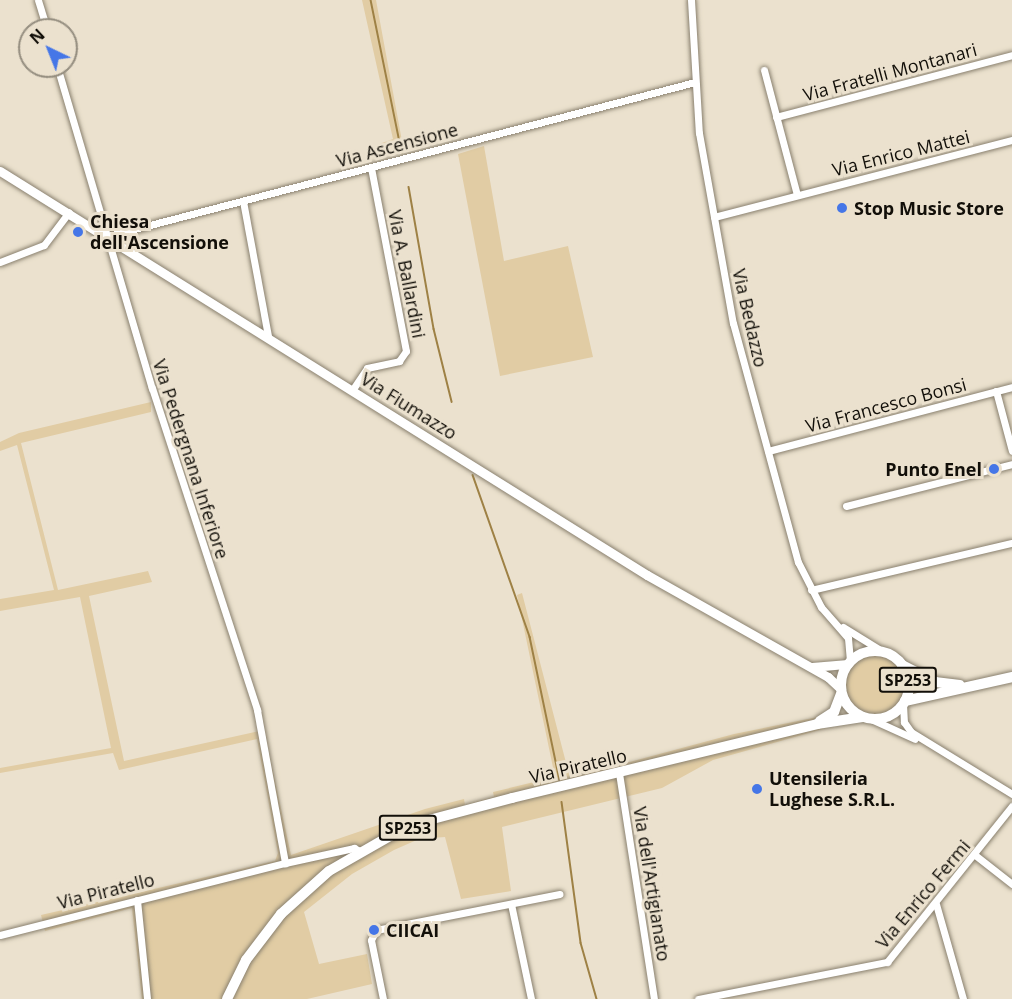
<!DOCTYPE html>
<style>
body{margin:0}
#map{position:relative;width:1012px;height:999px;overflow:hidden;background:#ebe1ce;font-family:"Open Sans",sans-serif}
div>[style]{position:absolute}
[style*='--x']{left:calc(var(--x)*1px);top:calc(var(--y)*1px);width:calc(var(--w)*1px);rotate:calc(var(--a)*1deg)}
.green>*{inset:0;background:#e1cca4}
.round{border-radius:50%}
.stream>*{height:1.5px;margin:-0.75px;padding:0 0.75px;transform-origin:0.75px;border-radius:0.75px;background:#9e8145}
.roads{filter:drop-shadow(0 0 2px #89806e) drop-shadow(0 0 2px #89806e)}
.street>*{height:7px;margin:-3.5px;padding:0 3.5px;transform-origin:3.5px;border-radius:3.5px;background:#fff}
.secondary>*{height:9px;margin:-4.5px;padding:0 4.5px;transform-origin:4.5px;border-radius:4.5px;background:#fff}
.primary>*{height:10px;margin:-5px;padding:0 5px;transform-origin:5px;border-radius:5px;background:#fff}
.primary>.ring{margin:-5px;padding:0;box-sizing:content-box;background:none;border:10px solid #fff;border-radius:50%}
.dots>*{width:16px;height:16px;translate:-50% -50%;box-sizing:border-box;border:3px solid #ebe1ce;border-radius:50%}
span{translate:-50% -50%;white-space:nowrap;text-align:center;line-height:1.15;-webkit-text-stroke:6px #ebe1ce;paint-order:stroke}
.shield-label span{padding:2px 4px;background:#ebe1ce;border:2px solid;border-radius:4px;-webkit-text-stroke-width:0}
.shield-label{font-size:16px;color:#120f09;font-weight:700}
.street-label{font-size:18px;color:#120f09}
.poi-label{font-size:18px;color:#120f09;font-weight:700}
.left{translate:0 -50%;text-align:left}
.right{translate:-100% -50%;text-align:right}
.north{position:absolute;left:18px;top:18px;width:60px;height:60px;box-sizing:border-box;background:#ebe1ce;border:2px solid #948d7f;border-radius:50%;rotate:317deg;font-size:16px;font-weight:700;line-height:24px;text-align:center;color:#120f09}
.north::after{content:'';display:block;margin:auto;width:21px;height:27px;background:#4576e7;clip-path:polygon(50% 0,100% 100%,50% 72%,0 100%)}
</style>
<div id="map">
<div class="green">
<i style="clip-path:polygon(362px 0,376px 0,404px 152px,379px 144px,393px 139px)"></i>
<i style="clip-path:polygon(484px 146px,504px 261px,568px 246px,593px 357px,500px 376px,458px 154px)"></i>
<i style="clip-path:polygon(151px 402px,151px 412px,21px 443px,58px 590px,148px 571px,152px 582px,89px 596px,124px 761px,264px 730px,291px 855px,425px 809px,464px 799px,465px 805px,494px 797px,493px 792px,555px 777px,517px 595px,522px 593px,570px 778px,734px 734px,818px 717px,823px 729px,713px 760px,662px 788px,502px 827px,511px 891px,461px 899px,445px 837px,419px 839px,394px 850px,352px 874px,304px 912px,319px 964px,367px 954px,372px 984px,307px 999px,142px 999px,132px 908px,45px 931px,41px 915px,275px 861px,278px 853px,257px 739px,119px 770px,113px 753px,0 773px,0 768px,111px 748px,80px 597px,0 611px,0 599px,54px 590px,17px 445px,0 451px,0 442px,19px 433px)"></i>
<i class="round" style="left:845px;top:655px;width:60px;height:60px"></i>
</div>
<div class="stream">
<i style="--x:371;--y:0;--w:156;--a:78.5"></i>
<i style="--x:409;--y:187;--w:144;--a:80"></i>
<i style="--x:434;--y:329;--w:75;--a:76.1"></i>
<i style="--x:473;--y:475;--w:172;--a:70.6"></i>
<i style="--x:530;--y:637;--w:146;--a:78.2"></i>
<i style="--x:562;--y:802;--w:142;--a:82.3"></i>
<i style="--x:581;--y:943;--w:58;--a:74.1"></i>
</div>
<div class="roads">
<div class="street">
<i style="--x:38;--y:0;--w:31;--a:73"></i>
<i style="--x:691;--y:0;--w:133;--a:86.6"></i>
<i style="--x:699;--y:133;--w:193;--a:79.9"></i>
<i style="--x:733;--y:323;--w:248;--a:74.8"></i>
<i style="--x:798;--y:562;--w:51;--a:62.9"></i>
<i style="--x:821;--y:607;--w:41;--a:48.9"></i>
<i style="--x:848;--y:638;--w:24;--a:85"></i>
<i style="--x:57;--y:66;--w:336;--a:73.6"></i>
<i style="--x:152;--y:388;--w:339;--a:71.9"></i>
<i style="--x:257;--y:710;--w:156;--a:79.6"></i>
<i style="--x:764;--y:70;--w:129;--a:75.2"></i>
<i style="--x:776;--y:117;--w:244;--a:-14.7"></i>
<i style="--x:243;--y:201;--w:137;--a:79.5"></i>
<i style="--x:714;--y:217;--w:308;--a:-14.5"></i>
<i style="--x:108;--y:236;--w:607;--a:-14.7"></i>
<i style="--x:0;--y:262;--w:47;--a:-21.1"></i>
<i style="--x:44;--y:245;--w:41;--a:-52.9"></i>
<i style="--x:353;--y:389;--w:25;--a:-56"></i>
<i style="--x:367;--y:368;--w:33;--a:-12"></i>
<i style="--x:399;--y:361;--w:12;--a:-55"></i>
<i style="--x:406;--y:351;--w:187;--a:-100.8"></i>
<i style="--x:996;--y:391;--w:62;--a:75.1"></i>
<i style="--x:768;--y:451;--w:252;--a:-14.7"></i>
<i style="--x:846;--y:506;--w:171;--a:-14.2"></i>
<i style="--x:811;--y:590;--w:206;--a:-13.2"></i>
<i style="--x:843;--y:627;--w:49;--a:31.8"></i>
<i style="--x:903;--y:704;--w:18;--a:87"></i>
<i style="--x:904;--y:722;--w:12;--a:55"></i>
<i style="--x:911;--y:732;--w:119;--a:31.5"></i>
<i style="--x:871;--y:719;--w:48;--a:24.4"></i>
<i style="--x:619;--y:773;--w:229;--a:81.2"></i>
<i style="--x:975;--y:855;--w:47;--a:38.1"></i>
<i style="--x:137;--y:900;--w:100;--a:84.2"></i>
<i style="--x:511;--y:904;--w:97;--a:78.1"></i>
<i style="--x:936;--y:904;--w:99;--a:74.1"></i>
<i style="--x:0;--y:935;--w:294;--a:-14.2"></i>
<i style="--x:285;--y:863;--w:71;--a:-12.3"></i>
<i style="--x:354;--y:848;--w:7;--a:27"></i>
<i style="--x:383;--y:999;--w:60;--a:-101.5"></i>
<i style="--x:371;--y:940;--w:11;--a:-63"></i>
<i style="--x:376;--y:930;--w:187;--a:-11.1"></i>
<i style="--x:698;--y:999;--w:193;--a:-11.1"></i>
<i style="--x:887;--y:962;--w:200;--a:-51.3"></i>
</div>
<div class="secondary">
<i style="--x:0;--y:171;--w:763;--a:31.98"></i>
<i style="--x:647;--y:575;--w:208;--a:29.4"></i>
<i style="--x:828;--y:677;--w:18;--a:43"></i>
<i style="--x:812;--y:667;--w:36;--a:-5"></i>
</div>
<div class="primary">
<i class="ring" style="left:841px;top:651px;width:58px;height:58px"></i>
<i style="--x:902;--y:665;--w:37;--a:27"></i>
<i style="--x:935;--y:682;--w:25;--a:7"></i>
<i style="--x:905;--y:701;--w:110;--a:-12.6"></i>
<i style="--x:820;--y:721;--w:17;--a:-33"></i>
<i style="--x:834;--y:712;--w:19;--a:-69"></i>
<i style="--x:227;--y:999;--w:43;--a:-64"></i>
<i style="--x:246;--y:960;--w:58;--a:-52.7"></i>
<i style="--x:281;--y:914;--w:64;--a:-41.9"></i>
<i style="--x:329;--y:871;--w:70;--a:-29.8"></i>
<i style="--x:390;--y:836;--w:42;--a:-22.3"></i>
<i style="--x:429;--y:820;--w:86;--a:-14.8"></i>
<i style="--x:512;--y:798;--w:314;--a:-13.6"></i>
<i style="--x:817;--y:724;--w:46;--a:-8.8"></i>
</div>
</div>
<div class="dots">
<i style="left:842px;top:208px;background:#4576e7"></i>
<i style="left:78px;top:232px;background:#4576e7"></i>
<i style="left:994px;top:469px;background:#4576e7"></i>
<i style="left:757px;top:789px;background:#4576e7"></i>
<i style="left:374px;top:930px;background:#4576e7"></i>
</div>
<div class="shield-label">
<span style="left:908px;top:680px">SP253</span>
<span style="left:408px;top:828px">SP253</span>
</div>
<div class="street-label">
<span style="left:890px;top:72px;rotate:-15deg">Via Fratelli Montanari</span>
<span style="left:397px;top:145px;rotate:-15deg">Via Ascensione</span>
<span style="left:901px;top:153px;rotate:-14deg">Via Enrico Mattei</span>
<span style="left:407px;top:274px;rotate:79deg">Via A. Ballardini</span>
<span style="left:750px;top:318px;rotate:77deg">Via Bedazzo</span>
<span style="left:886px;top:405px;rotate:-15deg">Via Francesco Bonsi</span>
<span style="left:409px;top:406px;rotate:32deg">Via Fiumazzo</span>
<span style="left:191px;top:459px;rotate:72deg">Via Pedergnana Inferiore</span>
<span style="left:578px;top:766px;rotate:-13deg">Via Piratello</span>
<span style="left:652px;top:884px;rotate:81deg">Via dell'Artigianato</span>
<span style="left:106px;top:891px;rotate:-14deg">Via Piratello</span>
<span style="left:923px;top:894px;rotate:-50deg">Via Enrico Fermi</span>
</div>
<div class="poi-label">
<span class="left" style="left:854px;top:208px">Stop Music Store</span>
<span class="left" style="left:90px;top:232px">Chiesa<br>dell'Ascensione</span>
<span class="right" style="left:982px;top:469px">Punto Enel</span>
<span class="left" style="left:769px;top:789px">Utensileria<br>Lughese S.R.L.</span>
<span class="left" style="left:386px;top:930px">CIICAI</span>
</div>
<div class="north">N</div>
</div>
